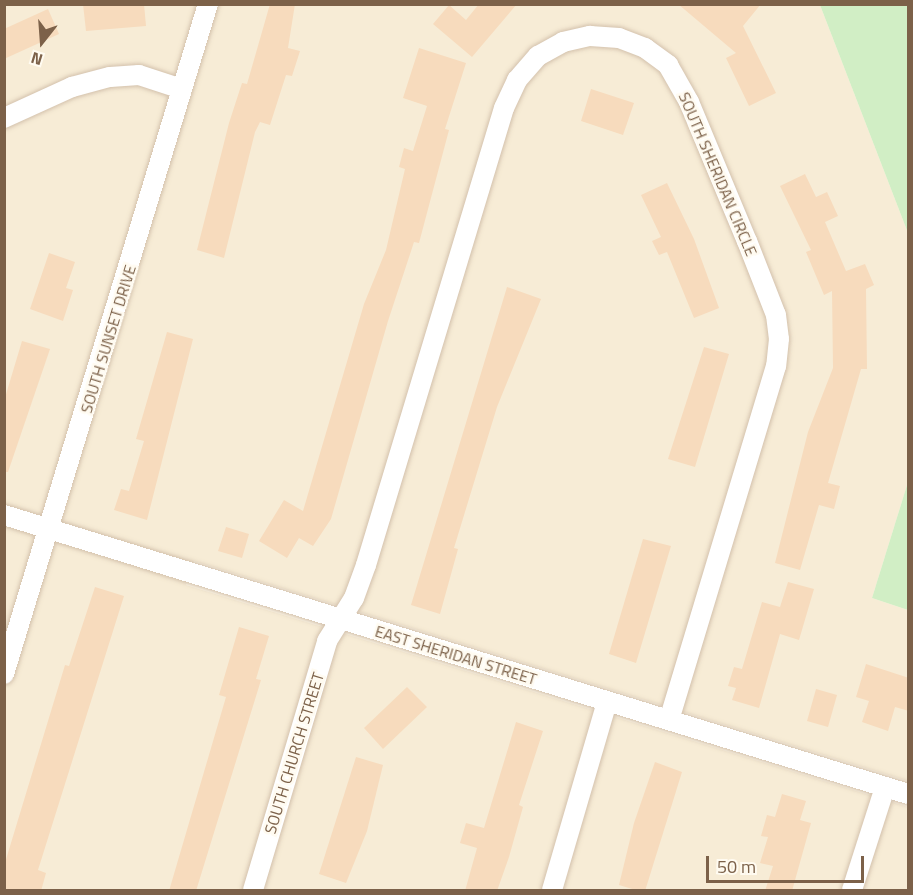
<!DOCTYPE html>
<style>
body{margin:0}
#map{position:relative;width:913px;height:895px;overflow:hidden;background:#fef8e9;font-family:"Titillium Web",sans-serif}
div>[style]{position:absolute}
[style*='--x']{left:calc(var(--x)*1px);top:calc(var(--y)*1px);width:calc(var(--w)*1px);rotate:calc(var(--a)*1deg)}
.residential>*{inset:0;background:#f7ecd6}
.green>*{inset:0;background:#d1eec5}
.building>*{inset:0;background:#f7dbbd}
.roads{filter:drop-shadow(0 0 2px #d3c1ac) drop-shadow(0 0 2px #d3c1ac)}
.minor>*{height:20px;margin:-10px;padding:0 10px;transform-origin:10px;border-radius:10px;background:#fff}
span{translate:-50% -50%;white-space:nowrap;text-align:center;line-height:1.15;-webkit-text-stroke:5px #fffbf1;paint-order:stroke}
.street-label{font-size:16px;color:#7c6149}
.frame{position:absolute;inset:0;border:6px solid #7c6149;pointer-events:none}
.north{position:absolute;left:12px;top:12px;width:60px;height:60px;-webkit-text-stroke:4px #fffbf1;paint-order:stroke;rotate:197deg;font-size:16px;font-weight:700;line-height:24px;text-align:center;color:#7c6149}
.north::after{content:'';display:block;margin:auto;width:21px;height:27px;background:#7c6149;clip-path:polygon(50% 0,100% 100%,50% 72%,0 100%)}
.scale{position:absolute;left:706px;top:856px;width:158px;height:27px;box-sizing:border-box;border:3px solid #7c6149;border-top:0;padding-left:8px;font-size:18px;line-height:21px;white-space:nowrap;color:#7c6149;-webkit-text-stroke:4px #fffbf1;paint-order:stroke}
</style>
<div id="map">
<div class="residential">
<i style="clip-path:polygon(5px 5px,820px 5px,908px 233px,908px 482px,872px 598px,908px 610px,908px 781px,194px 561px,186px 585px,908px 807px,908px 890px,5px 890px)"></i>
</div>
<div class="green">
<i style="clip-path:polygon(820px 5px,908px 5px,908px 233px)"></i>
<i style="clip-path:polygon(908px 482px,908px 610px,872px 598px)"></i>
</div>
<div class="building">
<i style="clip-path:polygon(83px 4px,144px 4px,146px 26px,86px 31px)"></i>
<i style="clip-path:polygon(270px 4px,295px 4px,288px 48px,300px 51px,292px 76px,286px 75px,270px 125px,260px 122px,255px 132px,224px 258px,197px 250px,229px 123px,242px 83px,247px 84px)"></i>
<i style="clip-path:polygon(479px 4px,517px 4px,472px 57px,433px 24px,449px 5px,466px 20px)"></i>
<i style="clip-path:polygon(678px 4px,761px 4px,743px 26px,776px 93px,749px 106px,726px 58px,736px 53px)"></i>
<i style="clip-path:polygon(48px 9px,59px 34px,4px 59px,4px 29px)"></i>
<i style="clip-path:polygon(419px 48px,466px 63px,445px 129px,449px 130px,419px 243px,414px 242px,388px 321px,331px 519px,313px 546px,299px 538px,287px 558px,259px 541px,284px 500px,303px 511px,364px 304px,386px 250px,405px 169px,399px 167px,404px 148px,413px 151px,427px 106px,403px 98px)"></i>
<i style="clip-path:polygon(591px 89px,634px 103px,623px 135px,581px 121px)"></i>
<i style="clip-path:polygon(805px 174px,816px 197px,827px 192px,838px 216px,825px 222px,846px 271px,865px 264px,874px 285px,866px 289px,867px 369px,861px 369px,828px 483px,840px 486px,834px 509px,819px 505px,800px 570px,775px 563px,808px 432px,833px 368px,832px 291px,824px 295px,806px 252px,811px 250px,780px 186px)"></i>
<i style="clip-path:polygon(667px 183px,694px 239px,719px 308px,694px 318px,667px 252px,659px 255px,652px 241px,661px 237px,641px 195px)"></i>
<i style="clip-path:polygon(49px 253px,75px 262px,66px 288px,73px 290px,63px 321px,30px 309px)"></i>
<i style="clip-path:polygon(507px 287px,541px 299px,497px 407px,454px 548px,458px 549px,440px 614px,411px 605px)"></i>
<i style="clip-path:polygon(167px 332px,193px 339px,147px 520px,114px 510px,121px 489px,129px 491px,144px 441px,136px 439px)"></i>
<i style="clip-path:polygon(22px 341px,50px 349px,8px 472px,4px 472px,4px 401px)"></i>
<i style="clip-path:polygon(704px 347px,729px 354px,695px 467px,668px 459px)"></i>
<i style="clip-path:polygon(226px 527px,249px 534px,242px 558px,218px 551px)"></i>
<i style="clip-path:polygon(643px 539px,671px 546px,636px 663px,609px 654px)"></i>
<i style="clip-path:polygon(788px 582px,814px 589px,799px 640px,780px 634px,759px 708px,732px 700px,736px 688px,728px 686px,734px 667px,742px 669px,762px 602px,780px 607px)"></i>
<i style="clip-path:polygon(95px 587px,124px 596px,38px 870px,46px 873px,41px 891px,13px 891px,4px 888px,4px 866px,65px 665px,69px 666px)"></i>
<i style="clip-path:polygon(239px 627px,269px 636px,256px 679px,261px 680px,196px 891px,169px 891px,226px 697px,219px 695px)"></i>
<i style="clip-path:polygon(866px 664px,909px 678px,909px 711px,895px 707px,888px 731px,862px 722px,869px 701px,856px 697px)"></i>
<i style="clip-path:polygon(407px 687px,427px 707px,383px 749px,364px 728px)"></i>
<i style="clip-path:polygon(816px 689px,837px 695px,828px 727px,807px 721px)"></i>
<i style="clip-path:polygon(516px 722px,543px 731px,519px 805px,523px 807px,509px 857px,497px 891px,465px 891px,477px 848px,460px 843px,466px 823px,484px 828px)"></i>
<i style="clip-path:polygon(356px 757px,383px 765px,367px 831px,346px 883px,319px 874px)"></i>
<i style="clip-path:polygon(655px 762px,682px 772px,645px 891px,639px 891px,619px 885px,634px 823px)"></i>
<i style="clip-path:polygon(782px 794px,806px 801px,800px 820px,811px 823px,792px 891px,765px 891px,773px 866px,760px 863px,768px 837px,761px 836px,767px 815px,775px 817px)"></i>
</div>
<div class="roads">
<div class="minor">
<i style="--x:4;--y:118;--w:75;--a:-24.5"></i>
<i style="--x:72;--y:87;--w:39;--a:-15"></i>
<i style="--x:110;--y:77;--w:29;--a:-4"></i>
<i style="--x:139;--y:75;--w:45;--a:18"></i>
<i style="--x:4;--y:515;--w:946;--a:17.15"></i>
<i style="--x:4;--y:674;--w:700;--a:-73.07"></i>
<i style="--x:253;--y:890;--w:260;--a:-73.4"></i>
<i style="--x:327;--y:641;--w:51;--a:-57.9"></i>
<i style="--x:354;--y:598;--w:35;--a:-70"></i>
<i style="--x:366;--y:565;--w:477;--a:-73.2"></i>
<i style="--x:504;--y:108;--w:31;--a:-65"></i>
<i style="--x:517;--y:80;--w:32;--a:-49"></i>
<i style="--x:538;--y:56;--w:29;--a:-29"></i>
<i style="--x:563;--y:42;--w:28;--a:-13"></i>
<i style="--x:590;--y:36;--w:29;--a:4"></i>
<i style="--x:619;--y:38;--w:28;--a:21"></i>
<i style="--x:645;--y:48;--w:29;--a:36"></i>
<i style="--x:668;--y:65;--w:43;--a:60.4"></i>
<i style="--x:689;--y:102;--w:151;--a:67.4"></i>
<i style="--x:747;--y:241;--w:79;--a:68.6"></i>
<i style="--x:776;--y:315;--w:24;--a:83"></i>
<i style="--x:779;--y:339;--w:27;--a:96"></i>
<i style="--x:776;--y:366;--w:370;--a:106.8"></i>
<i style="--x:552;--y:890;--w:196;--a:-73.7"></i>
<i style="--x:852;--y:890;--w:108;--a:-72.2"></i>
</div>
</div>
<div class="street-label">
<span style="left:718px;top:174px;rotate:67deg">SOUTH SHERIDAN CIRCLE</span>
<span style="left:108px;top:339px;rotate:-73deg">SOUTH SUNSET DRIVE</span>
<span style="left:456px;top:655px;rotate:17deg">EAST SHERIDAN STREET</span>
<span style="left:294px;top:753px;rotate:-73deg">SOUTH CHURCH STREET</span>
</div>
<div class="frame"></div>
<div class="north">N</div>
<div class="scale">50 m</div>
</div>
